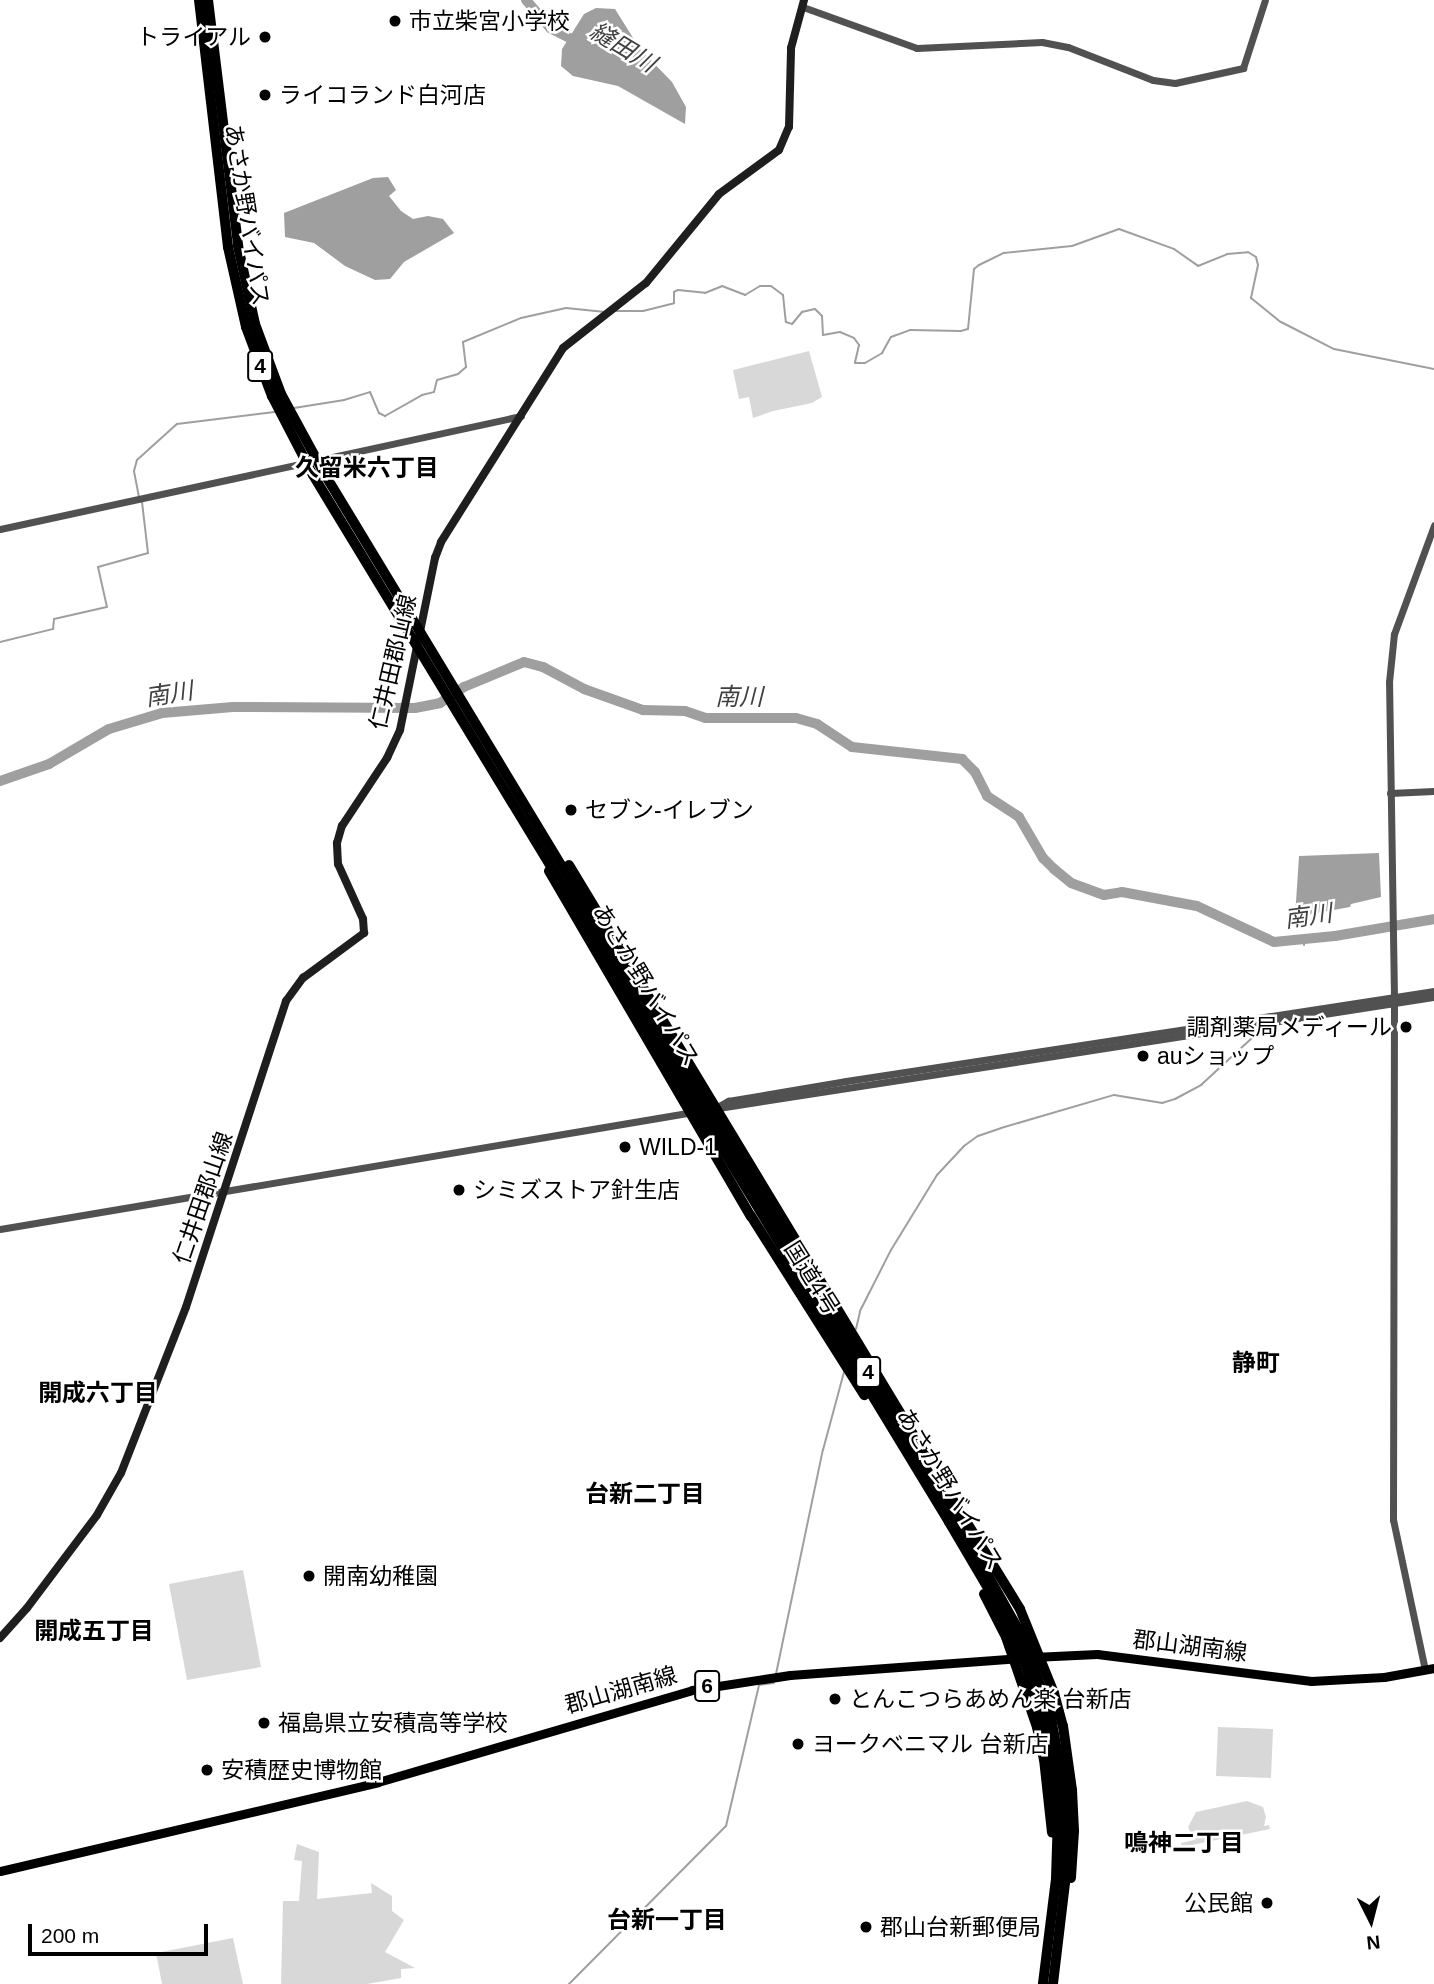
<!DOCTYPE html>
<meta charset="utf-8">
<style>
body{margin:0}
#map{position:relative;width:1434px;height:1984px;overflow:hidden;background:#fff;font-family:Helvetica,"Noto Sans JP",sans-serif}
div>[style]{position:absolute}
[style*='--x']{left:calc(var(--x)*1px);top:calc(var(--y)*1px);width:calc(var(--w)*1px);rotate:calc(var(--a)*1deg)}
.green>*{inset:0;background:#d8d8d8}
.water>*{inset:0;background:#9f9f9f}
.stream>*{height:2px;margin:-1px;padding:0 1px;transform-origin:1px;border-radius:1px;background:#9f9f9f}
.river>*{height:10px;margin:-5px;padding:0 5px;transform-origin:5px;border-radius:5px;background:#9f9f9f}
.tertiary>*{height:7px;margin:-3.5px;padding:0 3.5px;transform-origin:3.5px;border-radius:3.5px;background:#515151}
.secondary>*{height:8px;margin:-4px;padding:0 4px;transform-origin:4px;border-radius:4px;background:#1e1e1e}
.primary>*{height:9px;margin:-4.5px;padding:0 4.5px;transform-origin:4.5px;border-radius:4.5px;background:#000}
.trunk>*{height:10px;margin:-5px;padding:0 5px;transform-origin:5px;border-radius:5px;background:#000}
.dots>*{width:19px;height:19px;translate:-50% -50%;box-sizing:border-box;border:4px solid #fff;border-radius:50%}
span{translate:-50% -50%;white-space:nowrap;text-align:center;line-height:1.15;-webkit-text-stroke:5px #fff;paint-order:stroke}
.shield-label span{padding:2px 5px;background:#fff;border:2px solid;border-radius:5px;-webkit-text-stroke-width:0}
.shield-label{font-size:21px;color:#000;font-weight:700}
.poi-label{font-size:23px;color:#000}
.left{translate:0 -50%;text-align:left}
.right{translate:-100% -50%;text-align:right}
.street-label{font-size:23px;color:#000}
.water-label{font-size:24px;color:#404040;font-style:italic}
.neighbourhood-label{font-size:24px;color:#000;font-weight:700}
.north{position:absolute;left:1336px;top:1886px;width:70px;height:70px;-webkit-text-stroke:5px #fff;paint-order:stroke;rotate:174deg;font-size:19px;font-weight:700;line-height:28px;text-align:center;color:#000}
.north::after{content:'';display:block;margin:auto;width:24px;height:32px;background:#000;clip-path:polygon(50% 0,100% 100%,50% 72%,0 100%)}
.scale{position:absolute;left:28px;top:1924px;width:180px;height:32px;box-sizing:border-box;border:4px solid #000;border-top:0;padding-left:9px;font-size:21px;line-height:24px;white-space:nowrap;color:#000;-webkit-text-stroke:5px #fff;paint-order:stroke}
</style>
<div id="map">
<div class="green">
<i style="clip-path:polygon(809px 351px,822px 397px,812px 403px,773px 411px,753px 418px,749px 397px,739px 399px,733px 370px)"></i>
<i style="clip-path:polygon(243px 1570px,261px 1667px,187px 1680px,169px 1584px)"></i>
<i style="clip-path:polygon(1218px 1727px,1273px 1729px,1271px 1778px,1216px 1776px)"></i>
<i style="clip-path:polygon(1247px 1801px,1263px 1807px,1266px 1817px,1264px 1826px,1269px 1825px,1270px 1829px,1182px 1847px,1181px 1843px,1194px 1840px,1188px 1827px,1196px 1812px)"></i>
<i style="clip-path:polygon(297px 1844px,319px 1852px,317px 1899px,372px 1893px,371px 1883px,392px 1896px,392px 1911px,404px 1920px,385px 1952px,415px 1968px,401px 1969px,401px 1978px,367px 1984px,281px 1984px,283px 1901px,299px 1901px,302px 1861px,294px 1860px)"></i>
<i style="clip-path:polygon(233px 1938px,243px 1984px,162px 1984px,156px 1953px)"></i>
</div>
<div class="water">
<i style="clip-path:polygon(596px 8px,615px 9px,640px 49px,672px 82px,686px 107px,685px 124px,618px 86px,573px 76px,561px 66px,562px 49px,584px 14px)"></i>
<i style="clip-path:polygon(388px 177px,396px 190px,389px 196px,401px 211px,413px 219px,428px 216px,443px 219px,454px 233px,404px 262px,390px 279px,375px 280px,345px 266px,314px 243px,285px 237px,284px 213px,373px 178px)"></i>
<i style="clip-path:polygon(1379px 853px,1381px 897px,1351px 904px,1350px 907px,1295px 917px,1299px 856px)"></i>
</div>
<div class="stream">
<i style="--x:616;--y:311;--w:27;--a:0"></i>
<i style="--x:643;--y:311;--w:32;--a:-14"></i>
<i style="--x:674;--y:303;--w:11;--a:-90"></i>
<i style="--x:674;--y:292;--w:4;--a:-27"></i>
<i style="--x:678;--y:290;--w:27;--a:6"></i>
<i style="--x:705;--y:293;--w:18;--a:-22"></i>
<i style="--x:722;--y:286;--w:25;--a:21"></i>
<i style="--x:745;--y:295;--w:17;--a:-31"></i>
<i style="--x:760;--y:286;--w:11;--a:0"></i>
<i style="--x:771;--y:286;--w:15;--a:37"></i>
<i style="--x:783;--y:295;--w:27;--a:84"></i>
<i style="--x:786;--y:322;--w:6;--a:18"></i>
<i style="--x:792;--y:324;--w:16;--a:-50"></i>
<i style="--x:802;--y:312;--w:13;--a:-13"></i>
<i style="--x:815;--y:309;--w:10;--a:45"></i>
<i style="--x:822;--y:316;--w:19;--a:87"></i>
<i style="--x:823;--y:335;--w:17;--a:-10"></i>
<i style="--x:840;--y:332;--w:15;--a:23"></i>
<i style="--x:854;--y:338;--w:9;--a:54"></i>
<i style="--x:859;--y:345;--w:18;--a:103"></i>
<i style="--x:855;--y:363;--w:10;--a:0"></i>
<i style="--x:865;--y:363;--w:20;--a:-30"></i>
<i style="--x:882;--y:353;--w:18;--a:-61"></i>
<i style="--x:891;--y:337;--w:20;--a:-20"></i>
<i style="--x:910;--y:330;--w:51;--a:1.1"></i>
<i style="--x:961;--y:331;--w:7;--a:-16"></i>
<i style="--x:968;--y:329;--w:60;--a:-84.3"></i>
<i style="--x:974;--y:269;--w:6;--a:-39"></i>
<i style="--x:979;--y:265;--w:28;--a:-26"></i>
<i style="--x:1004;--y:253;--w:68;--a:-5.9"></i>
<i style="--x:1072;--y:246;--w:50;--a:-19.9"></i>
<i style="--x:1119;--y:229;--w:59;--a:20"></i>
<i style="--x:1174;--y:249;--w:29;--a:35"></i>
<i style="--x:1198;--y:266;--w:31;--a:-22"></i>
<i style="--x:1227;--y:254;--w:21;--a:-5"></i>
<i style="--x:1248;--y:252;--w:9;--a:32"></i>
<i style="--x:1256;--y:257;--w:8;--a:76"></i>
<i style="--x:1258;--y:265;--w:34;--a:102"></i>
<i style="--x:1251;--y:298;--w:38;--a:39"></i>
<i style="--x:1281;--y:322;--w:59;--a:27"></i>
<i style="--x:1334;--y:349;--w:102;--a:11.3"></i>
<i style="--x:294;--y:408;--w:51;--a:-9.1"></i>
<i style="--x:344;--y:400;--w:27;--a:-17"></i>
<i style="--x:370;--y:392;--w:23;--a:67"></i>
<i style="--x:379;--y:413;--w:7;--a:27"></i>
<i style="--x:385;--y:416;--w:43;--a:-29.6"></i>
<i style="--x:422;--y:395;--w:12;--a:-14"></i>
<i style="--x:434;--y:392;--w:12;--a:-76"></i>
<i style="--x:437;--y:380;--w:22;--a:-16"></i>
<i style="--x:458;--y:374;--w:11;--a:-41"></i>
<i style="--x:466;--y:367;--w:25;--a:-97"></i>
<i style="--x:463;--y:342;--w:63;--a:-22.5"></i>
<i style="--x:521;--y:318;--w:46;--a:-12.5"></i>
<i style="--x:566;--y:308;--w:37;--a:6"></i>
<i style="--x:139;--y:497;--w:26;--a:-101"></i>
<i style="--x:134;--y:471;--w:11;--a:-75"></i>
<i style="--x:137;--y:460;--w:54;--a:-42"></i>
<i style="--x:177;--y:424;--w:98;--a:-7.1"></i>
<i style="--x:0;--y:642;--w:55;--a:-13.8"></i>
<i style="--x:53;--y:629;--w:10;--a:-84"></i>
<i style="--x:54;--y:619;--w:54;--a:-12.8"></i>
<i style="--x:107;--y:607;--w:41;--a:-102.7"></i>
<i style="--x:98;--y:567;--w:52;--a:-15.6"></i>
<i style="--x:148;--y:553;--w:51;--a:-96.7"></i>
<i style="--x:1304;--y:945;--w:5;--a:-90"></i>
<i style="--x:856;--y:1329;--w:18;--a:-77"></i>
<i style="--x:860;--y:1311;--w:68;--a:-63.1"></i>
<i style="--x:891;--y:1250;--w:88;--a:-58.5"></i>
<i style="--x:937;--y:1175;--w:40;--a:-47"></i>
<i style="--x:964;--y:1146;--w:17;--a:-36"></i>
<i style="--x:978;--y:1136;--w:24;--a:-19"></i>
<i style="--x:1001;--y:1128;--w:118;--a:-16.3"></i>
<i style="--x:1114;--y:1095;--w:49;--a:9.5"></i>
<i style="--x:1162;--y:1103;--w:14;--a:-17"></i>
<i style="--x:1175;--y:1099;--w:30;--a:-28"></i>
<i style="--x:1201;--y:1085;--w:69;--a:-42.7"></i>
<i style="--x:776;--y:1674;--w:229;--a:-78.2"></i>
<i style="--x:823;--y:1450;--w:81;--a:-74.9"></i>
<i style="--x:569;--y:1984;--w:223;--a:-45.2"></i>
<i style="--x:726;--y:1826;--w:145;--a:-76.8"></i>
<i style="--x:759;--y:1685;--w:15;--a:-8"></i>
</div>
<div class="river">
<i style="--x:526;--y:0;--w:37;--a:49"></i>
<i style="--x:550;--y:28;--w:36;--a:27"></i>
<i style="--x:0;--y:781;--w:52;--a:-19.1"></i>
<i style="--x:49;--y:764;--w:69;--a:-30.3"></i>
<i style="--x:109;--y:729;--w:55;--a:-16.8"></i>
<i style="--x:162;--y:713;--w:71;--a:-4.8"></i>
<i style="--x:233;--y:707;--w:182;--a:0.3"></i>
<i style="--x:415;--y:708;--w:25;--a:-11"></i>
<i style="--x:440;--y:703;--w:29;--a:-34"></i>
<i style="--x:464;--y:687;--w:65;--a:-22.6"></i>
<i style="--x:524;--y:662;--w:20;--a:15"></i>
<i style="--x:543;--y:667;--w:47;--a:28.2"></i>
<i style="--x:584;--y:689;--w:63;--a:19.6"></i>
<i style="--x:643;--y:710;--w:42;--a:1.4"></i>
<i style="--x:685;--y:711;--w:21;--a:19"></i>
<i style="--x:705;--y:718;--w:91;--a:0"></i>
<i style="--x:796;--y:718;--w:22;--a:16"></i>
<i style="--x:817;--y:724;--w:42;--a:33.3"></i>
<i style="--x:852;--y:747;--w:111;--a:6.2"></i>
<i style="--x:962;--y:759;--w:18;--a:45"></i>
<i style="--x:975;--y:772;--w:27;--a:63"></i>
<i style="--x:987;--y:796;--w:38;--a:33"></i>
<i style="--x:1019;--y:817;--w:48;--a:59.7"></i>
<i style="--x:1043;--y:858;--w:16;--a:45"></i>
<i style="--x:1054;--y:869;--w:22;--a:39"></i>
<i style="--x:1071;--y:883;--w:35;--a:20"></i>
<i style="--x:1104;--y:895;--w:18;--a:-9"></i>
<i style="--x:1122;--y:892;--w:76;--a:10.6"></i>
<i style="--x:1197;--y:906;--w:85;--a:25.1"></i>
<i style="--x:1274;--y:942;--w:61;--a:-5.6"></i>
<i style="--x:1335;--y:936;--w:100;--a:-9.7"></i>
</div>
<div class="tertiary">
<i style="--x:803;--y:7;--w:121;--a:19.8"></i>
<i style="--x:917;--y:48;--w:125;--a:-2.7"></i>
<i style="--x:1042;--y:42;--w:26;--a:11"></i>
<i style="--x:1068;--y:47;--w:91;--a:21.2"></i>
<i style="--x:1153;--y:80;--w:22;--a:8"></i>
<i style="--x:1175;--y:83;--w:70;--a:-12.4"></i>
<i style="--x:1243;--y:68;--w:71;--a:-72.1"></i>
<i style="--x:0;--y:529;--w:533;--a:-12.24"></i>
<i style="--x:1390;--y:793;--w:44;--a:-2.6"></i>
<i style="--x:717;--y:1107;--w:13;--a:-29"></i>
<i style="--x:728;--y:1101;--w:120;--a:-9.6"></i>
<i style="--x:846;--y:1081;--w:595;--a:-8.7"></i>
<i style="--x:712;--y:1109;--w:731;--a:-8.82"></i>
<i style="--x:0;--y:1229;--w:703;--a:-9.58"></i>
<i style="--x:1425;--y:1670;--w:153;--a:-102"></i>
<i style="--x:1393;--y:1520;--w:523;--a:-89.89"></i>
<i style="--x:1394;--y:997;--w:315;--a:-90.9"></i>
<i style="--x:1389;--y:682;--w:48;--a:-84.1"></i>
<i style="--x:1394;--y:634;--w:116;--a:-69.8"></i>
</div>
<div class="secondary">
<i style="--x:0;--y:1638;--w:40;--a:-48"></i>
<i style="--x:27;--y:1608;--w:116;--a:-53"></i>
<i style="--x:97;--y:1515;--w:48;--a:-60.3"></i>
<i style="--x:121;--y:1473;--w:178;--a:-68.6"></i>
<i style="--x:186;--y:1307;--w:322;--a:-71.9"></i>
<i style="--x:286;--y:1001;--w:29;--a:-54"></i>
<i style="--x:303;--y:978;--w:76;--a:-36.4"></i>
<i style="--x:364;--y:933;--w:14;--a:-94"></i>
<i style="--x:363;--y:919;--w:60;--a:-114.4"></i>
<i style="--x:338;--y:864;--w:21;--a:-93"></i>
<i style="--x:337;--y:843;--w:18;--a:-74"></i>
<i style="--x:342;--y:826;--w:82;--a:-56.5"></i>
<i style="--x:387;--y:758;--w:31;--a:-65"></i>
<i style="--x:400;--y:730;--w:176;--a:-78.5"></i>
<i style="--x:435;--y:558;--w:17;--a:-69"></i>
<i style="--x:441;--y:542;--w:229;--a:-57.8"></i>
<i style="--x:563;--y:348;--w:105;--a:-38.1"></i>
<i style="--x:646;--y:283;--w:115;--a:-50.6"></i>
<i style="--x:719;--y:194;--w:74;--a:-36.3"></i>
<i style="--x:779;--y:150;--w:25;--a:-67"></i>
<i style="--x:789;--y:127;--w:79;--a:-88.5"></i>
<i style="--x:791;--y:48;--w:50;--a:-74.8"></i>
</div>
<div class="primary">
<i style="--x:1033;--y:1657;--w:64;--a:-2.7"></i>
<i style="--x:1097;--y:1654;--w:216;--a:7.2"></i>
<i style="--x:1311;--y:1681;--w:73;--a:-3.1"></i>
<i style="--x:1384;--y:1677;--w:51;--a:-10.2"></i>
<i style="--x:0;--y:1871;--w:388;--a:-13.2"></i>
<i style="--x:378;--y:1782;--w:327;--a:-16.3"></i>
<i style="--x:692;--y:1690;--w:99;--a:-8.7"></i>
<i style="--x:790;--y:1675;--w:230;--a:-4.2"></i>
</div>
<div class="trunk">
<i style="--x:199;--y:0;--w:249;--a:83.3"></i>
<i style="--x:228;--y:247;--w:82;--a:77.3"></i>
<i style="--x:246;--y:327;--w:74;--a:69.4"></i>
<i style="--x:272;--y:396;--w:89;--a:62.6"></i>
<i style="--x:313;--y:475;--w:1225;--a:58.72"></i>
<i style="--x:949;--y:1522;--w:99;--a:59.5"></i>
<i style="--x:999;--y:1607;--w:64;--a:65"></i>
<i style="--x:1026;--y:1665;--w:75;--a:73"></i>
<i style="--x:1048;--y:1737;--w:79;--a:82.7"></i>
<i style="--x:1058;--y:1815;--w:64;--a:91.8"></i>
<i style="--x:1056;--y:1879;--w:106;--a:97.1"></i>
<i style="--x:208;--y:0;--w:248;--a:83"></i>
<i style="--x:238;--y:246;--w:80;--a:77.7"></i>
<i style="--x:255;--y:324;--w:75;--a:69.6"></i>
<i style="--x:281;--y:394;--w:90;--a:61.4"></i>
<i style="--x:324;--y:473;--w:1221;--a:58.84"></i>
<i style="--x:956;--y:1518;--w:137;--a:60.8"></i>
<i style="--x:1023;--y:1638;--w:79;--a:70"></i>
<i style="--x:1050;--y:1712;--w:79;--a:79.8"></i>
<i style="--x:1064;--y:1790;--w:93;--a:89.4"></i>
<i style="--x:1065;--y:1883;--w:102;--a:96.8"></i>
<i style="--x:569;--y:865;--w:688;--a:58.85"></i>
<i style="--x:549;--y:871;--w:400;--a:59.7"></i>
<i style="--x:751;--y:1216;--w:212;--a:57.7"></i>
<i style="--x:953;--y:1500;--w:128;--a:58.4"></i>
<i style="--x:1020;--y:1609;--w:91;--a:68"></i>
<i style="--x:1054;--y:1693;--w:34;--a:75"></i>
<i style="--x:1063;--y:1726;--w:65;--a:82"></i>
<i style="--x:1072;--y:1790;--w:41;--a:87.2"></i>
<i style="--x:1074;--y:1831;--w:47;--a:93.7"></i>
<i style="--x:984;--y:1594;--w:48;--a:62.9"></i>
<i style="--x:1006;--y:1637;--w:95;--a:71"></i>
<i style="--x:1037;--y:1727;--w:33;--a:78"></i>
<i style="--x:1044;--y:1759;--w:74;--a:83.8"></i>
</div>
<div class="dots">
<i style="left:395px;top:21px;background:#000"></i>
<i style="left:265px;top:37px;background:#000"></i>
<i style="left:265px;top:95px;background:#000"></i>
<i style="left:571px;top:810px;background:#000"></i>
<i style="left:1406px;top:1027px;background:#000"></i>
<i style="left:1143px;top:1056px;background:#000"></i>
<i style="left:625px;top:1147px;background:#000"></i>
<i style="left:459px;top:1190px;background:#000"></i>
<i style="left:309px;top:1576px;background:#000"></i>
<i style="left:835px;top:1699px;background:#000"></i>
<i style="left:264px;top:1723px;background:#000"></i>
<i style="left:798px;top:1744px;background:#000"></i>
<i style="left:207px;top:1770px;background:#000"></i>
<i style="left:1267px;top:1903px;background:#000"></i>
<i style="left:866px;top:1927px;background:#000"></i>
</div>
<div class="shield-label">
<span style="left:260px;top:366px">4</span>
<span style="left:868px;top:1372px">4</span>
<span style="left:707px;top:1686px">6</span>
</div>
<div class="poi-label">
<span class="left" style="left:409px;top:21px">市立柴宮小学校</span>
<span class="right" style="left:251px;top:37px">トライアル</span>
<span class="left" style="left:279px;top:95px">ライコランド白河店</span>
<span class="left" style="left:585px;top:810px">セブン-イレブン</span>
<span class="right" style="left:1392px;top:1027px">調剤薬局メディール</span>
<span class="left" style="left:1157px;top:1056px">auショップ</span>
<span class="left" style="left:639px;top:1147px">WILD-1</span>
<span class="left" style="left:473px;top:1190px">シミズストア針生店</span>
<span class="left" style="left:323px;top:1576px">開南幼稚園</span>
<span class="left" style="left:849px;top:1699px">とんこつらあめん楽 台新店</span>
<span class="left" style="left:278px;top:1723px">福島県立安積高等学校</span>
<span class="left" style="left:812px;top:1744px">ヨークベニマル 台新店</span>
<span class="left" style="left:221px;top:1770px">安積歴史博物館</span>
<span class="right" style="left:1253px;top:1903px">公民館</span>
<span class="left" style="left:880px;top:1927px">郡山台新郵便局</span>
</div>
<div class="street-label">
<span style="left:247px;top:215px;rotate:81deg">あさか野バイパス</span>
<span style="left:393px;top:662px;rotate:-77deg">仁井田郡山線</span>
<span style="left:646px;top:985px;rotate:59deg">あさか野バイパス</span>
<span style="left:203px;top:1198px;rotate:-71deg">仁井田郡山線</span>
<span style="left:812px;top:1278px;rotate:58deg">国道4号</span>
<span style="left:950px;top:1489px;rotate:59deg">あさか野バイパス</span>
<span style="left:1190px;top:1646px;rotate:7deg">郡山湖南線</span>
<span style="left:621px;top:1690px;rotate:-16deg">郡山湖南線</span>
</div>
<div class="water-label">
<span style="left:623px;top:47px;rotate:31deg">縫田川</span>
<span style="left:169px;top:694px;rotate:-9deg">南川</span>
<span style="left:739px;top:697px">南川</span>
<span style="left:1308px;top:916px;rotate:-8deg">南川</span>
</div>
<div class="neighbourhood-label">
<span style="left:367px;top:468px">久留米六丁目</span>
<span style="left:1256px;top:1363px">静町</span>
<span style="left:98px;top:1393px">開成六丁目</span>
<span style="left:645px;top:1494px">台新二丁目</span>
<span style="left:94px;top:1631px">開成五丁目</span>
<span style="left:1184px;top:1843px">鳴神二丁目</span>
<span style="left:667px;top:1920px">台新一丁目</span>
</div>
<div class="north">N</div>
<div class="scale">200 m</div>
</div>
